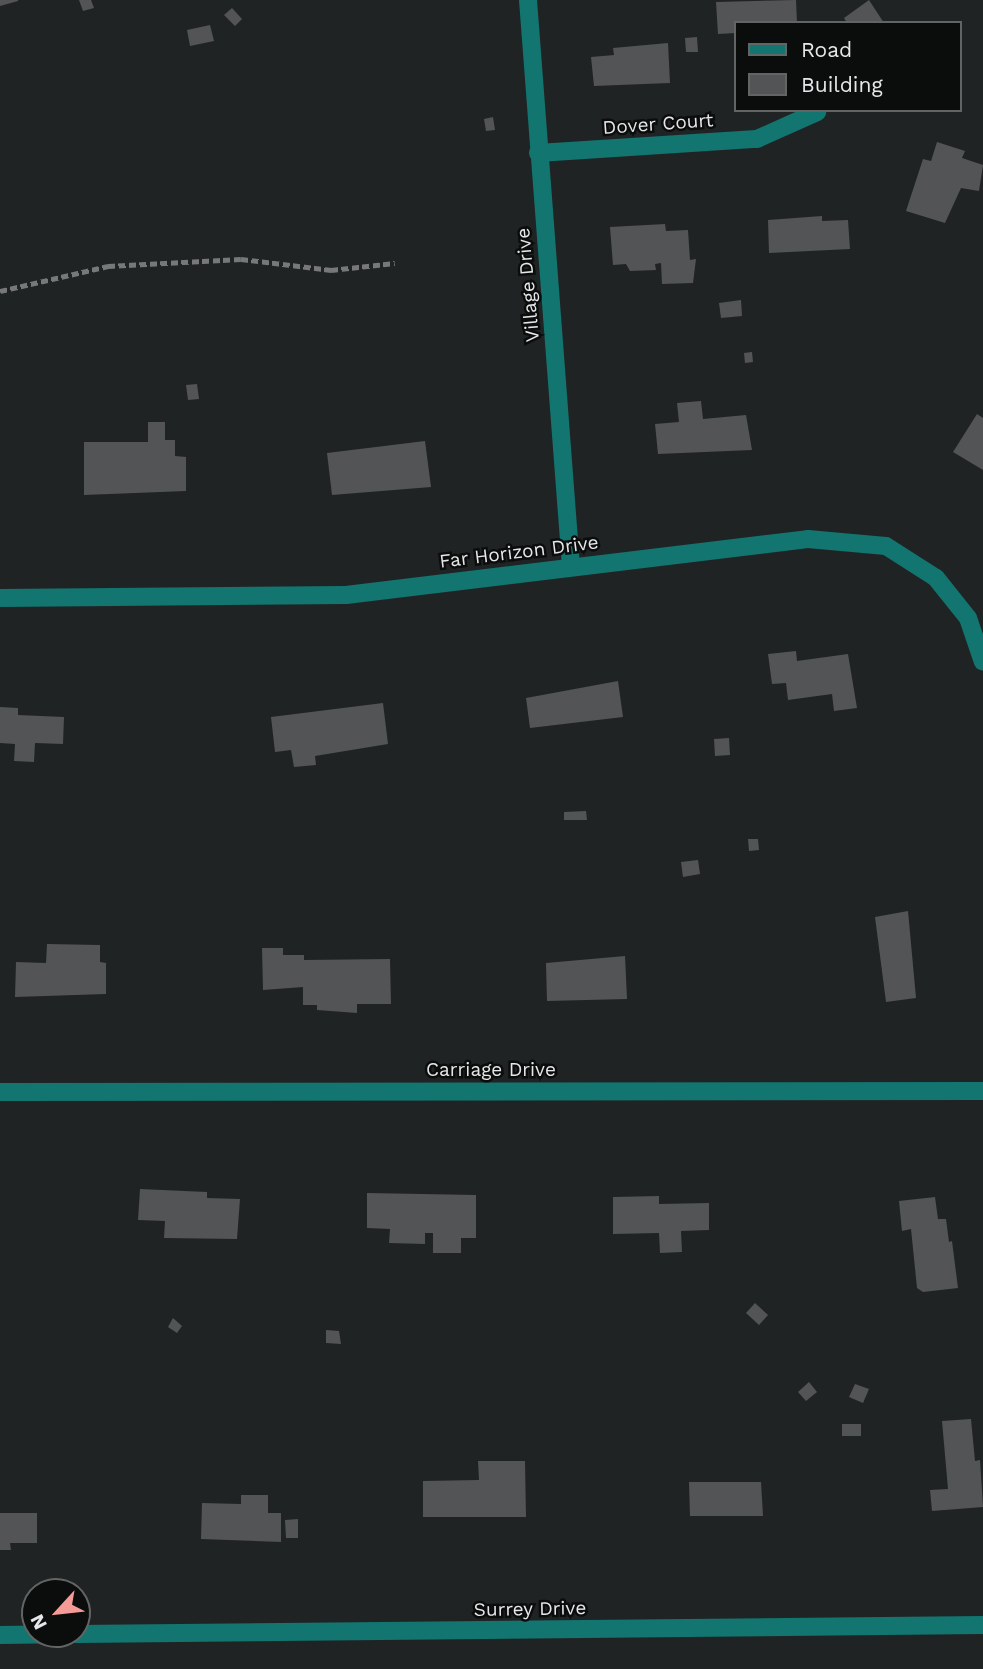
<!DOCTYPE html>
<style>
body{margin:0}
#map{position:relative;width:983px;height:1669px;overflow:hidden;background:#202324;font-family:"Work Sans",sans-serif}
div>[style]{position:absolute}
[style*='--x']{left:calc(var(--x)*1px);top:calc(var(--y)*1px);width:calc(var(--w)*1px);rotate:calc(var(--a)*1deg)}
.building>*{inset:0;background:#525456}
.path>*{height:4.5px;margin-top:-2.25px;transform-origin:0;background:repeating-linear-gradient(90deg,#767879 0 7px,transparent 0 10.5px)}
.minor>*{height:18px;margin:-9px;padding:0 9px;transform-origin:9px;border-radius:9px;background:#127570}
span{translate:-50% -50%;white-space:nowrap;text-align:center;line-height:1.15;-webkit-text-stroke:5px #0b0c0c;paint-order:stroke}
.street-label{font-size:19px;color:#e6e7e8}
.legend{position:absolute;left:734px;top:21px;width:228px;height:91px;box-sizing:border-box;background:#0b0c0c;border:2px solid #636464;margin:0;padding:9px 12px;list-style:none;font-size:21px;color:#e6e7e8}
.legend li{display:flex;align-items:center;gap:14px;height:35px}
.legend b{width:35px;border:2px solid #636464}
.north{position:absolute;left:21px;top:1578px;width:70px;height:70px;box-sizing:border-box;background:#0b0c0c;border:2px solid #636464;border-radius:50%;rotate:243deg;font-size:19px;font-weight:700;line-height:28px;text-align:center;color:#e6e7e8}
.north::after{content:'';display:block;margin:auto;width:24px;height:32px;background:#f59b97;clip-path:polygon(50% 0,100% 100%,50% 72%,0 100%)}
</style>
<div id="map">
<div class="building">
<i style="clip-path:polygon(0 0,18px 0,18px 1px,0 6px)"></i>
<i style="clip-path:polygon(79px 0,91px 0,94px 8px,83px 11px)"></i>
<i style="clip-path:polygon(796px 0,797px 23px,736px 23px,736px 33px,718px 34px,716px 2px)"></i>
<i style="clip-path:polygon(869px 0,884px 23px,847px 23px,844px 18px)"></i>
<i style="clip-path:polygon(232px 8px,242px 19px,235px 26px,224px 15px)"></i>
<i style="clip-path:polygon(210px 25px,214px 41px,190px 46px,187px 30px)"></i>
<i style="clip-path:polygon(697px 37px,698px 52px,686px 52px,685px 38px)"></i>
<i style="clip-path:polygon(668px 43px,670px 83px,594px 86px,591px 57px,614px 55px,613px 48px)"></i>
<i style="clip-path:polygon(493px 117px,495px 130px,486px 131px,484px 119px)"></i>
<i style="clip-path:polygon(937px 142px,965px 151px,962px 158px,983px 165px,979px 191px,961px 188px,945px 223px,906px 211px,923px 159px,931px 161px)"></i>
<i style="clip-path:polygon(822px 216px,822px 221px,848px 220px,850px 249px,769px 253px,768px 220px)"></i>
<i style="clip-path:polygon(665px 224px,666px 231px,688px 230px,690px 260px,696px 259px,693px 283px,662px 284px,661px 263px,655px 264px,656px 270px,630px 271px,626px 264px,613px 265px,610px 227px)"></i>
<i style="clip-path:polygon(741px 300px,742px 316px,721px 318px,719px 303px)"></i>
<i style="clip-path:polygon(752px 352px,753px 362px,745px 363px,744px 353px)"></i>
<i style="clip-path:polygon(197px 384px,199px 399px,188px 400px,186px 385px)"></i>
<i style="clip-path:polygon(701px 401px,703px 419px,746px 415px,752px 450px,658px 454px,655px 424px,679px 422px,677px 403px)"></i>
<i style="clip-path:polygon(977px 414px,983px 418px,983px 470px,953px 452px)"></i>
<i style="clip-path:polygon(148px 422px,165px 422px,165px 440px,175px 440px,175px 456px,186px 457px,186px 491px,84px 495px,84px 442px,148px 442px)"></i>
<i style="clip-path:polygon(425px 441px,431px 487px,332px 495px,327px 453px)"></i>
<i style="clip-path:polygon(796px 651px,797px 661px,848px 654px,857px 708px,834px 711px,832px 694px,788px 700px,786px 683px,772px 684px,768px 654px)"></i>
<i style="clip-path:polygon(618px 681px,623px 717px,530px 728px,526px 698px)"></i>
<i style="clip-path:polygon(383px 703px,388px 744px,315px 756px,316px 765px,294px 767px,291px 750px,275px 752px,271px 717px)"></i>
<i style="clip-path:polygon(0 707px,18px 708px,18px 715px,64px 717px,63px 744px,35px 743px,34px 762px,14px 761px,15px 744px,0 743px)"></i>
<i style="clip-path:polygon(729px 738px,730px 755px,715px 756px,714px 739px)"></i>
<i style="clip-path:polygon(586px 811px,587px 820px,564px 820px,564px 812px)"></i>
<i style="clip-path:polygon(748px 839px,758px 839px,759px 850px,749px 851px)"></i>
<i style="clip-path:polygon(698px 860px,700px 874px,683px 877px,681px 862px)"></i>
<i style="clip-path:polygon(908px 911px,916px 998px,886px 1002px,875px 917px)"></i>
<i style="clip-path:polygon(47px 944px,100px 945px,100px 962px,106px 963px,106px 994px,15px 997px,16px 962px,46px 963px)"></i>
<i style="clip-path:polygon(262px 948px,283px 948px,283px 955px,304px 955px,304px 960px,390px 959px,391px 1004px,357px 1004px,357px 1013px,317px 1010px,317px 1005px,303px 1005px,303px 987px,263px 990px)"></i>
<i style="clip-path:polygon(625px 956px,627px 999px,547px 1001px,546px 963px)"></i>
<i style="clip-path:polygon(140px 1189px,207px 1192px,207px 1198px,240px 1199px,237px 1239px,164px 1238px,165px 1221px,138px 1220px)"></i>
<i style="clip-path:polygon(367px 1193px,476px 1195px,476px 1238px,461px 1238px,461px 1253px,433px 1253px,433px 1233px,425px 1233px,425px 1244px,389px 1243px,390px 1229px,367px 1228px)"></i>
<i style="clip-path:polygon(659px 1196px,659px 1204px,709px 1203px,709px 1230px,681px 1231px,682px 1252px,660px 1253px,659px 1233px,613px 1234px,613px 1197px)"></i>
<i style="clip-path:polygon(935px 1197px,938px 1219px,946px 1219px,949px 1242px,952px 1241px,958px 1288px,923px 1292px,917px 1288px,911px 1229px,902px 1231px,899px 1201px)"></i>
<i style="clip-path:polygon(755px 1303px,768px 1315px,759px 1325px,746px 1313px)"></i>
<i style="clip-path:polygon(173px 1318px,182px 1326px,177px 1333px,168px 1327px)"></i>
<i style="clip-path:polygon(326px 1330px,339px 1331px,341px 1344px,326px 1343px)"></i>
<i style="clip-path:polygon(809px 1382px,817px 1392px,806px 1401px,798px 1392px)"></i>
<i style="clip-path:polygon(855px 1384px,869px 1389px,863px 1403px,849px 1397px)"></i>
<i style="clip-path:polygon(971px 1419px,975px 1461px,980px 1460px,983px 1507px,932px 1511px,930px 1490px,948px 1489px,942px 1421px)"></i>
<i style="clip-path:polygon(842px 1424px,861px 1424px,861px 1436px,842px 1436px)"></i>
<i style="clip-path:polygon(478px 1461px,525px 1461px,526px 1517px,423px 1517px,423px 1481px,479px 1480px)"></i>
<i style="clip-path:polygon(689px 1482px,761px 1482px,763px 1516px,690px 1516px)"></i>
<i style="clip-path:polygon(241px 1495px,268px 1495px,268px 1513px,281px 1513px,281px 1542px,201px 1539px,202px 1503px,241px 1504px)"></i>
<i style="clip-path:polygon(0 1513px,37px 1513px,37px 1543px,10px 1543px,11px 1550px,0 1550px)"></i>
<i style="clip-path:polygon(298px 1519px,298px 1538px,286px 1538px,285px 1520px)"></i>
</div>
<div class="path">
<i style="--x:0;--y:291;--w:111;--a:-13"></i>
<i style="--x:108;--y:266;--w:133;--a:-3"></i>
<i style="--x:241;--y:259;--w:91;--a:7"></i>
<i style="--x:331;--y:270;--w:64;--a:-6.2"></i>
</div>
<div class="minor">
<i style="--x:528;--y:0;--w:568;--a:85.66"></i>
<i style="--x:538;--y:153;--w:219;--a:-3.7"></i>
<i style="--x:757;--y:139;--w:66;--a:-24.2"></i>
<i style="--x:0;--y:598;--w:346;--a:-0.5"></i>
<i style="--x:346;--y:595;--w:465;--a:-6.9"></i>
<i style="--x:808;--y:539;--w:78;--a:5.1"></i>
<i style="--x:886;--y:546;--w:59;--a:32.6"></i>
<i style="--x:936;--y:578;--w:51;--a:51.3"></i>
<i style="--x:968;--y:618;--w:46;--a:71.2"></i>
<i style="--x:0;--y:1092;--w:983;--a:-0.06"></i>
<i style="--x:77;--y:1634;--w:906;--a:-0.57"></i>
<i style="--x:0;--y:1635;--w:76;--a:-0.8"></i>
</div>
<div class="street-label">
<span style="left:658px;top:124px;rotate:-4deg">Dover Court</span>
<span style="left:528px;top:285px;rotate:-95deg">Village Drive</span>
<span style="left:519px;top:552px;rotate:-7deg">Far Horizon Drive</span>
<span style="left:491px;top:1070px">Carriage Drive</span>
<span style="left:530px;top:1609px;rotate:-1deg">Surrey Drive</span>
</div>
<ul class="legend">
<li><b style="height:9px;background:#127570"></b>Road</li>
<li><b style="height:19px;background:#525456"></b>Building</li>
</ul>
<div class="north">N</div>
</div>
